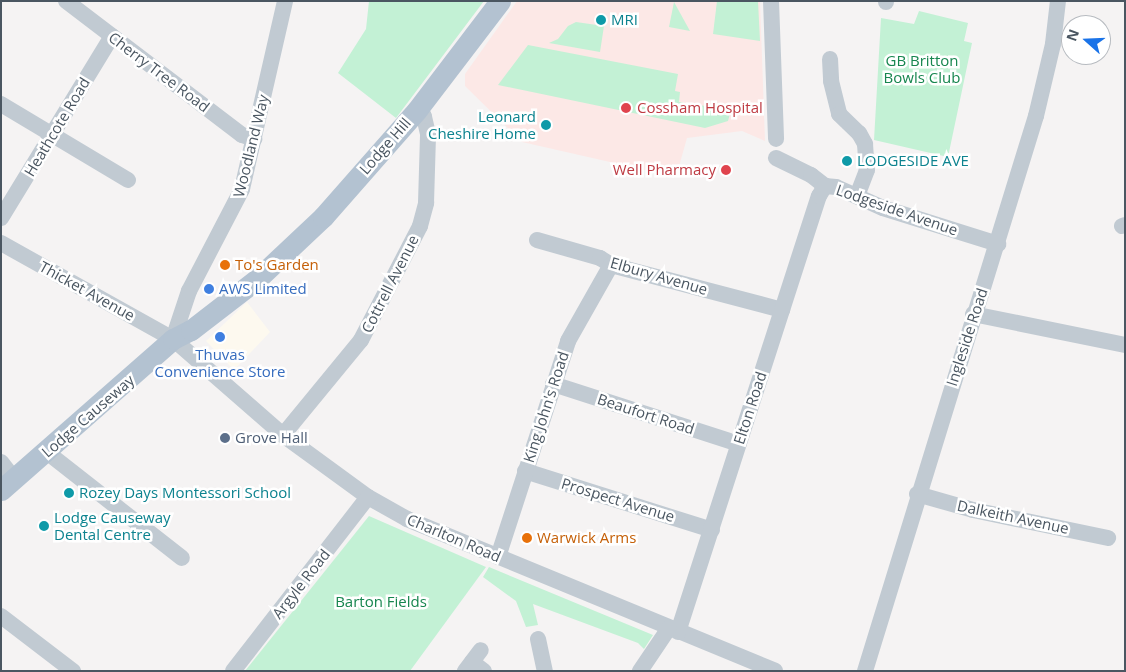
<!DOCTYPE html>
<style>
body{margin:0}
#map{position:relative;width:1126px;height:672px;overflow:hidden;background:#f5f3f3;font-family:"Open Sans",sans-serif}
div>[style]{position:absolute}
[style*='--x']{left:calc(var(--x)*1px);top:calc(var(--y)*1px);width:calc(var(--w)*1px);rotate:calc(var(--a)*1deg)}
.commercial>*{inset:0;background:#fdf9ef}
.medical>*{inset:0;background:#fce8e6}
.green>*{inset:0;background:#c3f1d5}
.minor>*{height:16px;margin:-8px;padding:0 8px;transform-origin:8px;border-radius:8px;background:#c1cad2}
.major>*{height:21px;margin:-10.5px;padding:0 10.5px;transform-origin:10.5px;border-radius:10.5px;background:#b3c2d1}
.dots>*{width:14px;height:14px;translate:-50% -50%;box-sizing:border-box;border:2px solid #fff;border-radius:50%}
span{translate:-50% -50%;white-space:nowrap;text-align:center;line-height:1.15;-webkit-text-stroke:5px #fff;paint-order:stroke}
.culture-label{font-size:15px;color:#0d838f}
.left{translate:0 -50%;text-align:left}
.right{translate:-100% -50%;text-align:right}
.park-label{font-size:15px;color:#17864f}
.street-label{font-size:15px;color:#4a5661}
.health-label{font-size:15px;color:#be3a42}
.food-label{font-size:15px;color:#c56008}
.shop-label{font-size:15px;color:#366cbe}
.service-label{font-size:15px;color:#4e5e75}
.frame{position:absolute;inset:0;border:2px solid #4a5661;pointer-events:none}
.north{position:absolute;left:1061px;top:15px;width:50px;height:50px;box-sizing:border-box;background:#fff;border:1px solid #b7bbc0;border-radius:50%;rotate:290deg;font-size:14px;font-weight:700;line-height:20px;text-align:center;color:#4a5661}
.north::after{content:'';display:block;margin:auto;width:18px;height:22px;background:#1a73e8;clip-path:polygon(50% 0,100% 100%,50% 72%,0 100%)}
</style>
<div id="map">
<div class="commercial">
<i style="clip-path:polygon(247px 302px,270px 332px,234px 370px,206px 341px)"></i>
</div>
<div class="medical">
<i style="clip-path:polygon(517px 1px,760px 1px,765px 141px,742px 131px,687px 138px,676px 177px,522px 142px,465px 86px,465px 74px)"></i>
</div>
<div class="green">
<i style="clip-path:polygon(369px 1px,484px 1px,396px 118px,338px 73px,366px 29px)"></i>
<i style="clip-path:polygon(717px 1px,758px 1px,760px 41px,713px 34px)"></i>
<i style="clip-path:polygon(674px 2px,690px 31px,669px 27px)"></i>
<i style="clip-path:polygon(919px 11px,968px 23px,964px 41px,972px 43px,948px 157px,874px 140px,881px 18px,914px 24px)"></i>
<i style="clip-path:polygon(576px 22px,604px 26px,600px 52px,549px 43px,558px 39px,568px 26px)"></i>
<i style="clip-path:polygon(528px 45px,678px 74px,675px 91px,680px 92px,679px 102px,731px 110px,728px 121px,705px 128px,498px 85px)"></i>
<i style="clip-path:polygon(369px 516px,486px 567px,410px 671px,245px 671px)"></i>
<i style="clip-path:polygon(489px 567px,653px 635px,644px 649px,638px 643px,533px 604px,538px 625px,526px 627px,516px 601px,483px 577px)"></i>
</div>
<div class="minor">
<i style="--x:66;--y:1;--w:221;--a:37.3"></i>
<i style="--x:242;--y:135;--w:13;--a:18"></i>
<i style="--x:771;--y:1;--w:138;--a:87.9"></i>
<i style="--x:886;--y:2;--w:1;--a:-90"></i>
<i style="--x:830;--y:59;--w:22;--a:87"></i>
<i style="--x:831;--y:81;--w:34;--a:76"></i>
<i style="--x:839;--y:114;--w:28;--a:44"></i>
<i style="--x:859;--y:133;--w:13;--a:61"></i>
<i style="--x:865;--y:144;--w:26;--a:86"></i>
<i style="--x:867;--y:170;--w:28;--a:111"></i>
<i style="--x:1;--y:104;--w:148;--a:30.9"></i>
<i style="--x:776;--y:158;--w:39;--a:26"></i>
<i style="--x:811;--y:175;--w:18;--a:38"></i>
<i style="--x:825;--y:186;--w:11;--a:5"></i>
<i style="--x:836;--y:187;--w:51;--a:24.1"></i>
<i style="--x:883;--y:208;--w:121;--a:17.4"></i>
<i style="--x:1;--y:218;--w:213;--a:-58.6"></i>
<i style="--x:1122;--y:226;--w:3;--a:-18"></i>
<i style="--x:537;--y:240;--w:66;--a:15.9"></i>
<i style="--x:600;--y:258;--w:13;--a:32"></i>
<i style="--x:611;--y:265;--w:177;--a:14.7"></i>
<i style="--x:1;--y:243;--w:197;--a:29.2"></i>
<i style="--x:173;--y:339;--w:146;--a:41.1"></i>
<i style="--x:283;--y:435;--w:105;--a:36.1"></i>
<i style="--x:368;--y:497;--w:45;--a:29.4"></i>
<i style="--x:407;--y:519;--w:398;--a:22.4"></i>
<i style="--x:973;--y:314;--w:155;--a:11.5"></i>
<i style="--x:173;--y:339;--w:51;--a:-71.6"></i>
<i style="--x:189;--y:291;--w:115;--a:-62.5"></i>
<i style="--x:242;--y:189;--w:193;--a:-77.1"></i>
<i style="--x:553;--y:384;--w:195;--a:17.9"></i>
<i style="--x:283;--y:435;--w:123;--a:-50.6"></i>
<i style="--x:361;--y:340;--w:128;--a:-62.6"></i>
<i style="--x:420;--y:226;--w:24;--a:-75"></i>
<i style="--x:426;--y:203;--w:69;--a:-88.3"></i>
<i style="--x:428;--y:134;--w:18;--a:-103"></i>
<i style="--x:424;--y:116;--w:9;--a:-139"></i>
<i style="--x:48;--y:453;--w:170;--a:38.1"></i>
<i style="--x:1;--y:462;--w:23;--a:52"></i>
<i style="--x:525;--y:471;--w:196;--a:17.5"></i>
<i style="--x:917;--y:494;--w:58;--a:15.9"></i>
<i style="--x:973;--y:510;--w:138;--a:11.7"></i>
<i style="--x:498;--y:557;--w:227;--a:-72"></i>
<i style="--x:568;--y:341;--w:87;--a:-60.5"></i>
<i style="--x:1;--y:616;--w:91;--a:37.4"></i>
<i style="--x:678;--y:632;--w:458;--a:-72.1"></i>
<i style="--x:819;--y:196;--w:12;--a:-59"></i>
<i style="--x:538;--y:639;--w:33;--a:78"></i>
<i style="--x:472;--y:662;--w:15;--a:37"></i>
<i style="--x:233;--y:671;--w:220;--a:-52.2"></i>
<i style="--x:465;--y:671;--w:26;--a:-53"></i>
<i style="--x:640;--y:671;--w:52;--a:-56"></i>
<i style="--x:865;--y:671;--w:581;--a:-72.88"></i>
<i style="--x:1036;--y:116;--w:74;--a:-76.7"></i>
<i style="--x:1053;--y:44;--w:43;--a:-83.4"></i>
</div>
<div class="major">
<i style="--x:1;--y:490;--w:229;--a:-41.3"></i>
<i style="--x:173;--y:339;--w:20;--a:-27"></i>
<i style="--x:191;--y:330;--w:83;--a:-37.7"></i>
<i style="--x:257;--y:279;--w:91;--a:-43.2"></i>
<i style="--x:323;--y:217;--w:142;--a:-48.7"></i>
<i style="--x:417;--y:110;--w:137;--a:-52.7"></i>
</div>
<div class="dots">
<i style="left:601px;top:20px;background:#0f9aa8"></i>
<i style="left:626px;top:108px;background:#e0444e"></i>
<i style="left:546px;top:125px;background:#0f9aa8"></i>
<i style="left:847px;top:161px;background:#0f9aa8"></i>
<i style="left:726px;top:170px;background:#e0444e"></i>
<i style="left:225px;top:265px;background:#e8710a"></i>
<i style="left:209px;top:289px;background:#3f7fe0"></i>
<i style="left:220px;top:337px;background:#3f7fe0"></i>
<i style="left:225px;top:438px;background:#5c6f8a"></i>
<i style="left:69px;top:493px;background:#0f9aa8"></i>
<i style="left:44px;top:526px;background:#0f9aa8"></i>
<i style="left:527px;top:538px;background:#e8710a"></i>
</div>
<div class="culture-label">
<span class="left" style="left:611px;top:20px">MRI</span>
<span class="right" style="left:536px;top:125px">Leonard<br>Cheshire Home</span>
<span class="left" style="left:857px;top:161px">LODGESIDE AVE</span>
<span class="left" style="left:79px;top:493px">Rozey Days Montessori School</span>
<span class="left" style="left:54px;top:526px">Lodge Causeway<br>Dental Centre</span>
</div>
<div class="park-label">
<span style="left:922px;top:69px">GB Britton<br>Bowls Club</span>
<span style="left:381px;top:602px">Barton Fields</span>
</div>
<div class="street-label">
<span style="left:159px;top:72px;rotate:37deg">Cherry Tree Road</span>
<span style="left:57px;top:127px;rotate:-59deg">Heathcote Road</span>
<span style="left:251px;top:146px;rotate:-76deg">Woodland Way</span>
<span style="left:385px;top:146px;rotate:-49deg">Lodge Hill</span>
<span style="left:897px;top:210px;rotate:19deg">Lodgeside Avenue</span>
<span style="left:659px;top:276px;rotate:16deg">Elbury Avenue</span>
<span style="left:390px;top:284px;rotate:-63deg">Cottrell Avenue</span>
<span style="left:87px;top:291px;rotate:29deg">Thicket Avenue</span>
<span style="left:967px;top:337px;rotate:-72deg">Ingleside Road</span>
<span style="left:546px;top:407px;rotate:-72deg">King John's Road</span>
<span style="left:750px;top:408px;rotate:-72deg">Elton Road</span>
<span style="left:646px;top:414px;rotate:18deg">Beaufort Road</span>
<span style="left:88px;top:416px;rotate:-41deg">Lodge Causeway</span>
<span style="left:618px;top:500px;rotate:17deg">Prospect Avenue</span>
<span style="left:1013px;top:517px;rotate:12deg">Dalkeith Avenue</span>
<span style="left:454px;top:538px;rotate:23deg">Charlton Road</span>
<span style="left:301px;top:584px;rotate:-52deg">Argyle Road</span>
</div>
<div class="health-label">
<span class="left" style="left:637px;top:108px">Cossham Hospital</span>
<span class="right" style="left:716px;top:170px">Well Pharmacy</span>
</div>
<div class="food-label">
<span class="left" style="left:235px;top:265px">To's Garden</span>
<span class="left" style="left:537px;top:538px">Warwick Arms</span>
</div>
<div class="shop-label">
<span class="left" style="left:219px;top:289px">AWS Limited</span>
<span style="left:220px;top:363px">Thuvas<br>Convenience Store</span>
</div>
<div class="service-label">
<span class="left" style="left:235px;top:438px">Grove Hall</span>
</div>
<div class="frame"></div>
<div class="north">N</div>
</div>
